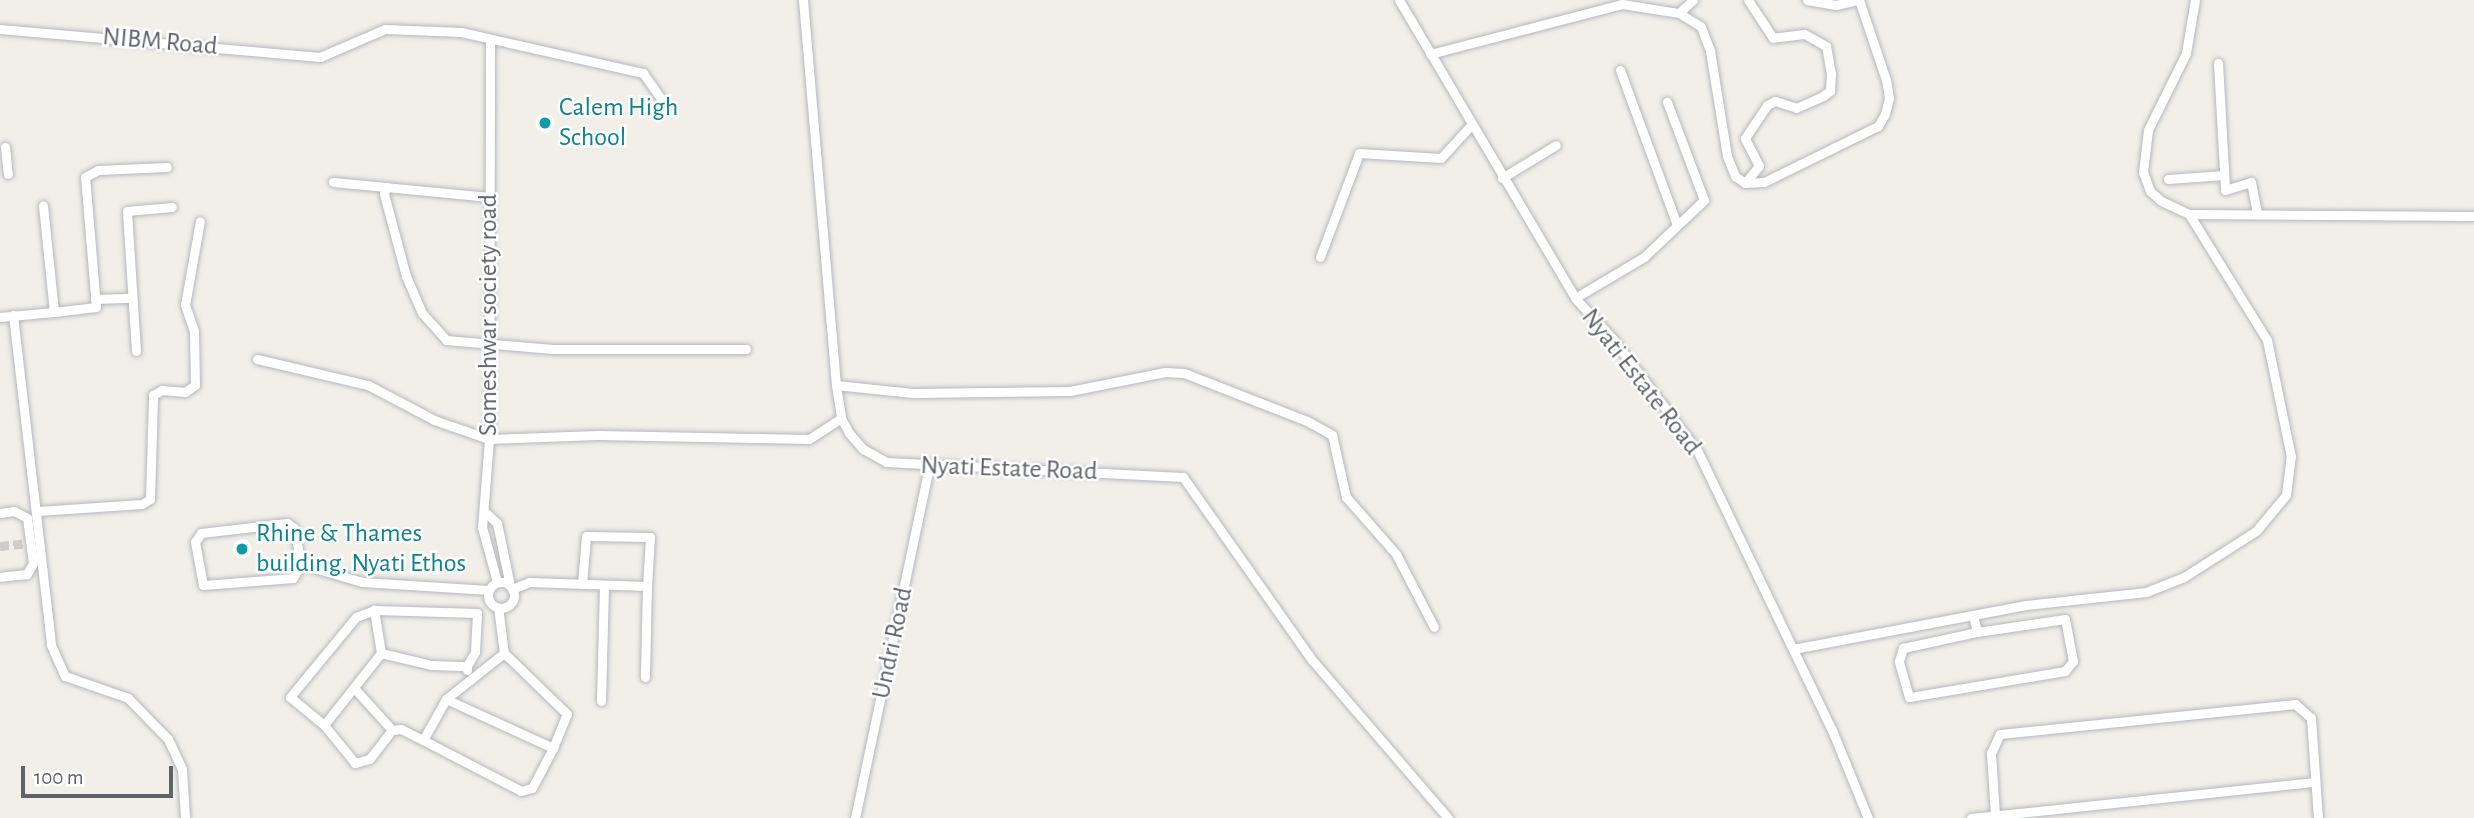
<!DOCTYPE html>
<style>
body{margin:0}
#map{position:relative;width:2474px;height:818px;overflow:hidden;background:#f1efe8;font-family:"Alegreya Sans",sans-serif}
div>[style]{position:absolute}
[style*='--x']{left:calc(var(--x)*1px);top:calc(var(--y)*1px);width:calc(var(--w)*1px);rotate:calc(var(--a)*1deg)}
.minor-tunnel>*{height:9px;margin-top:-4.5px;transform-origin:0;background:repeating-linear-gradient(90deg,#ccccc8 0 9px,transparent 0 13.5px)}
.roads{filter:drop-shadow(0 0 2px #b5b8bc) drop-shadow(0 0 2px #b5b8bc)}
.minor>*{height:9px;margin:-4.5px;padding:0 4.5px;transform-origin:4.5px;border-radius:4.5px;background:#fff}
.minor>.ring{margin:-4.5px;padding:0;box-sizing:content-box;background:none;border:9px solid #fff;border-radius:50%}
.dots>*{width:19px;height:19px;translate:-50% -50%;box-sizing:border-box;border:4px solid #fff;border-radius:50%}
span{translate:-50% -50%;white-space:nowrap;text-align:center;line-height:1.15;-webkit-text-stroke:5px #fff;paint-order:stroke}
.street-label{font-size:26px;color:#5f6368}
.culture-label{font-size:26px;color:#0d838f}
.left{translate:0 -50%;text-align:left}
.scale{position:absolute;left:21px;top:766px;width:152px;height:32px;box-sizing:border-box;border:4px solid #5f6368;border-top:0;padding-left:9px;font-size:21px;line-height:24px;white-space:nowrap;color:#5f6368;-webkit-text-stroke:5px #fff;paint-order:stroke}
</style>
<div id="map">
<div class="minor-tunnel">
<i style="--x:0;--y:546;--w:27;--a:-6"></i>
</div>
<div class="roads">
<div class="minor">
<i style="--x:803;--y:0;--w:386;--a:85.1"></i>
<i style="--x:836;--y:385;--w:33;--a:81"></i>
<i style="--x:841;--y:418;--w:17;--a:62"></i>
<i style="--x:849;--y:433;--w:21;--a:49"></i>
<i style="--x:863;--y:449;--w:26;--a:29"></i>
<i style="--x:886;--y:462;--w:297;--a:2.9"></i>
<i style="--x:1183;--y:477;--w:225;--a:54.8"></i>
<i style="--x:1313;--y:661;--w:207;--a:49.3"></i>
<i style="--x:1399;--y:0;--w:346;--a:59.4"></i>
<i style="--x:1575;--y:298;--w:56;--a:47.2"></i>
<i style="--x:1613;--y:339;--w:141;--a:53"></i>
<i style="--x:1698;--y:452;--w:309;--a:64.3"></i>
<i style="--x:1832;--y:730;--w:95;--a:67.8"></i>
<i style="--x:1807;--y:0;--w:29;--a:10"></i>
<i style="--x:1836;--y:5;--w:22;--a:-13"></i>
<i style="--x:1679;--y:13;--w:19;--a:-43"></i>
<i style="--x:0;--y:29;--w:321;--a:5"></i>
<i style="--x:320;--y:57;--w:71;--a:-23.3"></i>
<i style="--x:385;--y:29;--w:76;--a:2.3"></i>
<i style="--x:461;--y:32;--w:187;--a:12.7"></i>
<i style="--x:643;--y:73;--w:37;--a:55"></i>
<i style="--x:490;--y:39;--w:400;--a:90.1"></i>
<i style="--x:489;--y:439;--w:88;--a:94.5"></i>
<i style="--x:482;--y:527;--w:57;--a:74.7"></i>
<i style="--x:1430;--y:54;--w:198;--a:-14.6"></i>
<i style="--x:1622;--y:4;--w:58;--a:9"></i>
<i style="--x:1679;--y:13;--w:26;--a:32"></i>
<i style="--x:1701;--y:27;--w:26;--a:69"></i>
<i style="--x:1710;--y:51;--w:106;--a:80.8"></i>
<i style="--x:1727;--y:156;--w:22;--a:68"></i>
<i style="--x:1735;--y:176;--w:12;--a:35"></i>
<i style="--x:1745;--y:183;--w:19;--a:-3"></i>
<i style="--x:1764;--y:182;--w:127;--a:-26.2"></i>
<i style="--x:1878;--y:126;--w:14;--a:-60"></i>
<i style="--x:1885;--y:114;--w:16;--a:-76"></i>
<i style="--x:1889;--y:98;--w:18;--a:-99"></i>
<i style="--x:1886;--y:80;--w:84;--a:-108.6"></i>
<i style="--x:2218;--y:63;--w:127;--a:86.8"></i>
<i style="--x:2225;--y:190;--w:27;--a:-17"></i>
<i style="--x:2251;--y:182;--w:33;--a:79"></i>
<i style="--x:1620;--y:70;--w:165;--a:69.8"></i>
<i style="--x:5;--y:147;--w:27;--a:84"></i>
<i style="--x:1502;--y:178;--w:63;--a:-31.4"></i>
<i style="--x:2168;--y:179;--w:56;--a:-4.1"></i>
<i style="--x:333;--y:182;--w:53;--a:5.4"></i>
<i style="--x:1745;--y:183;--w:22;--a:-51"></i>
<i style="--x:1759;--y:166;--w:31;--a:-117"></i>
<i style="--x:1745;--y:138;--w:40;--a:-56"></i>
<i style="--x:1767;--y:105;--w:9;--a:-27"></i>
<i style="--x:1775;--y:101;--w:22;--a:18"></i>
<i style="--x:1796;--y:108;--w:30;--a:-24"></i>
<i style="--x:1823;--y:96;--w:9;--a:-36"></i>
<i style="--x:1830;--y:91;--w:17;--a:-87"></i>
<i style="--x:1831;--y:74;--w:28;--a:-100"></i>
<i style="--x:1826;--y:46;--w:25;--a:-151"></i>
<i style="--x:1804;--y:34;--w:31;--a:173"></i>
<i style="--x:1773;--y:38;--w:45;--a:-123.3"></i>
<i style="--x:489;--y:197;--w:103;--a:-174.5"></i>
<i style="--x:386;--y:187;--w:7;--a:106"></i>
<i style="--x:384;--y:194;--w:85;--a:75"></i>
<i style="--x:406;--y:276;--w:40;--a:66.6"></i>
<i style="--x:422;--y:313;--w:36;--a:48"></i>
<i style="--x:446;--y:340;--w:107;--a:4.8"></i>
<i style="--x:553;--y:349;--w:193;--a:0"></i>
<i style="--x:2189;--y:214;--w:285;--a:0.4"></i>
<i style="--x:1320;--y:257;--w:111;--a:-69.4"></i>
<i style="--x:1359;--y:153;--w:82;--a:3.5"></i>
<i style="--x:1441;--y:158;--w:45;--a:-47.7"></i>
<i style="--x:1575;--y:298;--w:80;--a:-30.7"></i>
<i style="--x:1644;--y:257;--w:83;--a:-43.5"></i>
<i style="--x:1704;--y:200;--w:105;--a:-110.7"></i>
<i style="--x:95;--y:299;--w:37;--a:-2"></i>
<i style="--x:54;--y:312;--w:42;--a:-6.8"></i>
<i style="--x:96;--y:307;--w:130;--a:-94.8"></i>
<i style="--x:85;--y:177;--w:15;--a:-28"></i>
<i style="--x:98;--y:170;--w:69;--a:-2.5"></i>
<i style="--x:13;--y:315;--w:332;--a:83.4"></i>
<i style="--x:51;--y:645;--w:34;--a:66"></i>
<i style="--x:65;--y:676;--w:67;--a:19.2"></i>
<i style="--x:128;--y:698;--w:57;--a:45.7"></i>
<i style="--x:168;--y:739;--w:33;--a:65"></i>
<i style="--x:182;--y:769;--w:49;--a:86.5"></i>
<i style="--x:0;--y:317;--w:54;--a:-5.3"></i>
<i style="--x:54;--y:312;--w:107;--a:-95.9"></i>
<i style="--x:136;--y:351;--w:140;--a:-93.7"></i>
<i style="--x:127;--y:211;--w:45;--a:-5.1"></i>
<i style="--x:257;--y:359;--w:114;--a:13.2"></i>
<i style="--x:368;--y:385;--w:75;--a:27.9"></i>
<i style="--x:434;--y:420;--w:58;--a:19.1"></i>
<i style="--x:489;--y:439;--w:109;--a:-2.1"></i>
<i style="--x:598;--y:435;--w:211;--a:1.1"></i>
<i style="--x:809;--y:439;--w:38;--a:-33"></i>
<i style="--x:836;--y:385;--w:77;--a:5.9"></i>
<i style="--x:913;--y:393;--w:157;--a:-0.7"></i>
<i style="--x:1070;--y:391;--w:97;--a:-11.3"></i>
<i style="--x:1165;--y:372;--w:19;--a:3"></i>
<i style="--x:1184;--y:373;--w:132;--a:21.3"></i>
<i style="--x:1307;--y:421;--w:29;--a:29"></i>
<i style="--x:1332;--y:435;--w:64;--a:77.3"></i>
<i style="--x:1346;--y:497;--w:76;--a:48.7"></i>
<i style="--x:1396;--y:554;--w:82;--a:62.5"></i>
<i style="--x:38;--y:511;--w:104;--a:-3.9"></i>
<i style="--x:142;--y:504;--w:9;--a:-32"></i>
<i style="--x:150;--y:499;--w:104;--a:-88.3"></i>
<i style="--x:153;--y:395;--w:10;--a:-29"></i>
<i style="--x:162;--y:390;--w:23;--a:5"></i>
<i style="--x:185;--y:392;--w:12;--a:-35"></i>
<i style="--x:195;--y:385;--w:54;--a:-91.1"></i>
<i style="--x:194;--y:331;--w:28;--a:-109"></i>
<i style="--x:185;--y:305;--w:85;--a:-79.9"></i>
<i style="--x:0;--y:513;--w:14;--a:-8"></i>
<i style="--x:14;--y:511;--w:15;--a:28"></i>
<i style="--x:27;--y:518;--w:45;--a:82.4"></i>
<i style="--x:33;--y:563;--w:13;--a:119"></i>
<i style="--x:27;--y:574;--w:27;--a:174"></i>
<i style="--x:486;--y:513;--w:15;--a:42"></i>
<i style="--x:497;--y:523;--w:64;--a:78.3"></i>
<i style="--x:287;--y:523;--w:9;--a:36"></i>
<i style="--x:294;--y:528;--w:37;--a:79"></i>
<i style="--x:301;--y:564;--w:16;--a:120"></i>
<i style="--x:293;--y:578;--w:90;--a:175.6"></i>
<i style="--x:203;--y:585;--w:44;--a:-100.5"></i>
<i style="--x:195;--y:542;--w:11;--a:-56"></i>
<i style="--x:201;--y:533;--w:87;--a:-6.6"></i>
<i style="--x:301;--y:564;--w:64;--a:16.4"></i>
<i style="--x:362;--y:582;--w:127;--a:3.6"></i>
<i class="ring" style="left:488px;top:582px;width:17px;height:17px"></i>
<i style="--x:582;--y:584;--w:48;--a:-85.2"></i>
<i style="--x:586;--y:536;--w:64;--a:0.9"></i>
<i style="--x:650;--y:537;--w:49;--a:93.5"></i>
<i style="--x:512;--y:589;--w:18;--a:-22"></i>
<i style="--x:529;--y:582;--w:118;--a:1.9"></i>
<i style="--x:647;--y:586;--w:91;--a:91.3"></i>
<i style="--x:1973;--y:615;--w:17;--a:77"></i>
<i style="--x:1977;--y:632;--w:89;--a:-8.4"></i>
<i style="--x:2065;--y:619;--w:43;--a:79.2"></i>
<i style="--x:2073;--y:661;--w:13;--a:129"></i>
<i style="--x:2065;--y:671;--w:158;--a:170.5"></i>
<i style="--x:1909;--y:697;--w:37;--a:-106"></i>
<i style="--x:1899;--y:661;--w:14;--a:-73"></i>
<i style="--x:1903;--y:648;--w:76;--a:-12.2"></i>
<i style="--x:1793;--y:649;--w:237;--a:-10.7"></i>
<i style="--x:2026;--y:605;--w:121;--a:-6.2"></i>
<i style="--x:2146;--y:592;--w:41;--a:-21.5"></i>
<i style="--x:2184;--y:577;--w:85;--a:-32.6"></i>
<i style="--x:2256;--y:531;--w:47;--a:-50.2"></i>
<i style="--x:2286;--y:495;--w:38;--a:-83"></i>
<i style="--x:2291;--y:457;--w:119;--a:-101.6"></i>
<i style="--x:2267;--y:340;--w:148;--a:-121.8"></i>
<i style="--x:2189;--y:214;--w:31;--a:-155"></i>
<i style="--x:2161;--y:201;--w:15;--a:-138"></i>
<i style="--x:2150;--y:191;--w:20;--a:-110"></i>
<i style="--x:2143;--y:172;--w:42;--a:-83.2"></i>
<i style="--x:2148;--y:130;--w:86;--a:-63.7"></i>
<i style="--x:2186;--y:53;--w:54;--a:-80.4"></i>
<i style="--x:381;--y:653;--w:51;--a:13.5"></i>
<i style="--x:431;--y:665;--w:36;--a:2"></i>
<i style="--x:467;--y:666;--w:4;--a:90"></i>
<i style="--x:504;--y:653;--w:74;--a:141.6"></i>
<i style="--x:446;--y:699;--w:47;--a:119.3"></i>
<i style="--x:423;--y:740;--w:110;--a:27.5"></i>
<i style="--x:521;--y:791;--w:11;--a:-15"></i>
<i style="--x:532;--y:788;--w:45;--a:-62.3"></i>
<i style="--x:355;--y:689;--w:55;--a:47.9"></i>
<i style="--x:392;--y:730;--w:9;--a:-6"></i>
<i style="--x:401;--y:729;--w:25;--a:27"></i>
<i style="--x:446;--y:699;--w:118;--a:24.6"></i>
<i style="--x:553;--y:748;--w:37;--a:-68"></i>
<i style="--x:567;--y:714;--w:88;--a:-135.9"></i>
<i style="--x:504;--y:653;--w:46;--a:-97.4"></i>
<i style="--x:601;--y:701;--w:116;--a:-88.5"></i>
<i style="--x:324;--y:725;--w:92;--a:-51.6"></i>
<i style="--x:381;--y:653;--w:44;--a:-99.2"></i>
<i style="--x:392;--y:730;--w:37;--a:128"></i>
<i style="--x:369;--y:759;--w:15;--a:164"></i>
<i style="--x:355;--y:763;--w:49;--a:-129.2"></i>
<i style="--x:324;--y:725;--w:44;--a:-140.5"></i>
<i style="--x:290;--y:697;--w:104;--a:-50.5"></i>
<i style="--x:356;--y:617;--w:19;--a:-21"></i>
<i style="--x:374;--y:610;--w:103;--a:1.7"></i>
<i style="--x:477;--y:613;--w:39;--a:93"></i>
<i style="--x:475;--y:652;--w:16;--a:120"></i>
<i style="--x:1995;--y:814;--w:61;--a:-93.8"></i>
<i style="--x:1991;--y:753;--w:21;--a:-65"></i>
<i style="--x:2000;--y:734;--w:297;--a:-5.8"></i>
<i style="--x:2295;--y:704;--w:21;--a:41"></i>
<i style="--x:2311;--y:718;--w:100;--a:86"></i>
<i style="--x:855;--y:818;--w:358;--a:-78.1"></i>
<i style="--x:1971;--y:818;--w:346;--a:-6"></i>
</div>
</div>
<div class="dots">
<i style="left:545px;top:123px;background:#0f9aa8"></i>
<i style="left:242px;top:549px;background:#0f9aa8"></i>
</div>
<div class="street-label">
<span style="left:160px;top:42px;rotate:5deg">NIBM Road</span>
<span style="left:489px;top:315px;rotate:-90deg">Someshwar society road</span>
<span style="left:1641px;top:382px;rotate:52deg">Nyati Estate Road</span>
<span style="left:1009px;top:469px;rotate:2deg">Nyati Estate Road</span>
<span style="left:893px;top:643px;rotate:-78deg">Undri Road</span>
</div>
<div class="culture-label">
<span class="left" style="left:559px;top:123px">Calem High<br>School</span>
<span class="left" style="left:256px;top:549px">Rhine &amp; Thames<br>building, Nyati Ethos</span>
</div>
<div class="scale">100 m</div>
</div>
